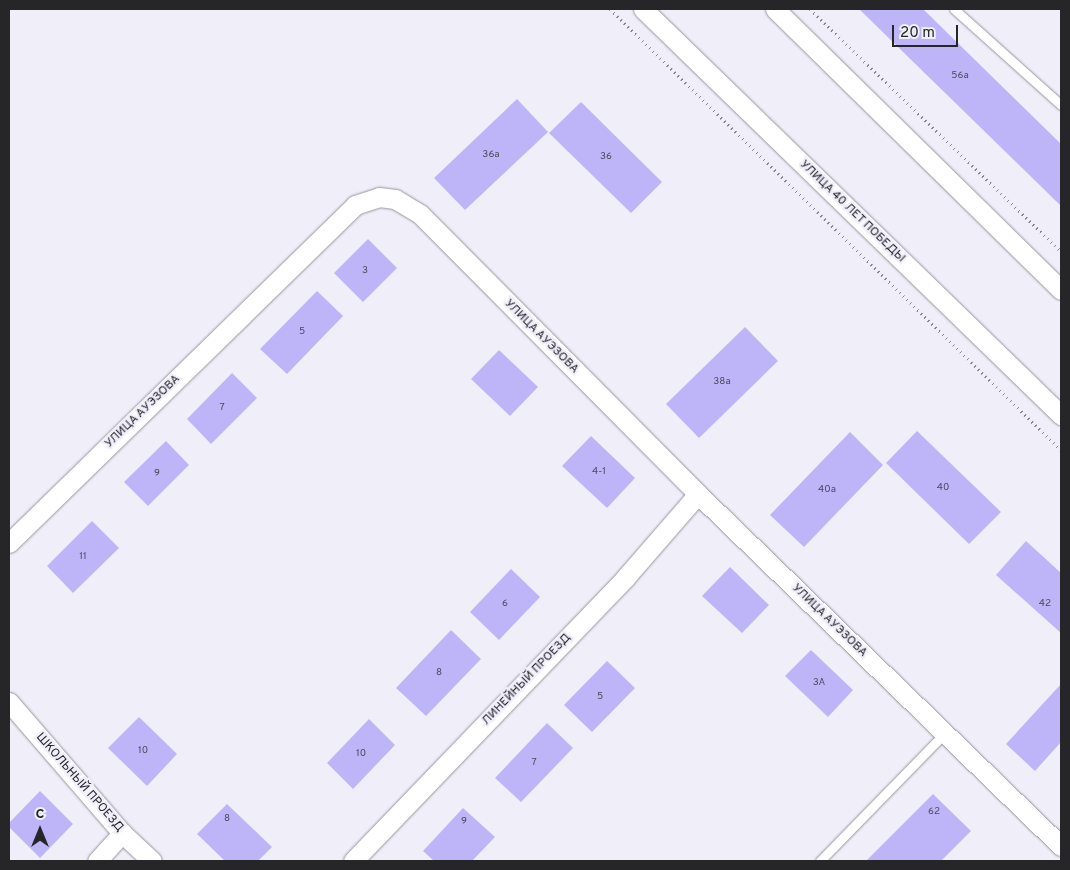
<!DOCTYPE html>
<meta charset="utf-8">
<style>
body{margin:0}
#map{position:relative;width:1070px;height:870px;overflow:hidden;background:#efeef9;font-family:Overpass,sans-serif}
div>[style]{position:absolute}
[style*='--x']{left:calc(var(--x)*1px);top:calc(var(--y)*1px);width:calc(var(--w)*1px);rotate:calc(var(--a)*1deg)}
.building>*{inset:0;background:#beb5f9}
.path>*{height:3px;margin-top:-1.5px;transform-origin:0;background:repeating-linear-gradient(90deg,#85848b 0 1px,transparent 0 5px)}
.roads{filter:drop-shadow(0 0 1px #97969f) drop-shadow(0 0 1px #97969f)}
.lane>*{height:9px;margin:-4.5px;padding:0 4.5px;transform-origin:4.5px;border-radius:4.5px;background:#fff}
.street>*{height:19px;margin:-9.5px;padding:0 9.5px;transform-origin:9.5px;border-radius:9.5px;background:#fff}
span{translate:-50% -50%;white-space:nowrap;text-align:center;line-height:1.15;-webkit-text-stroke:4.5px #efeef9;paint-order:stroke}
.number-label{font-size:10px;color:#4c4a5d}
.number-label span{-webkit-text-stroke-width:0}
.street-label{font-size:12px;color:#262629}
.frame{position:absolute;inset:0;border:10px solid #262629;pointer-events:none}
.north{position:absolute;left:15px;top:805px;width:50px;height:50px;-webkit-text-stroke:4px #efeef9;paint-order:stroke;rotate:0deg;font-size:14px;font-weight:700;line-height:20px;text-align:center;color:#262629}
.north::after{content:'';display:block;margin:auto;width:18px;height:22px;background:#262629;clip-path:polygon(50% 0,100% 100%,50% 72%,0 100%)}
.scale{position:absolute;left:892px;top:25px;width:66px;height:22px;box-sizing:border-box;border:2px solid #262629;border-top:0;padding-left:6px;font-size:15px;line-height:18px;white-space:nowrap;color:#262629;-webkit-text-stroke:4px #efeef9;paint-order:stroke}
</style>
<div id="map">
<div class="building">
<i style="clip-path:polygon(859px 9px,923px 9px,1061px 144px,1061px 206px)"></i>
<i style="clip-path:polygon(517px 99px,548px 132px,465px 210px,434px 178px)"></i>
<i style="clip-path:polygon(581px 102px,662px 182px,631px 213px,549px 133px)"></i>
<i style="clip-path:polygon(368px 239px,397px 268px,363px 302px,334px 273px)"></i>
<i style="clip-path:polygon(317px 291px,343px 316px,287px 374px,260px 349px)"></i>
<i style="clip-path:polygon(745px 327px,778px 361px,699px 438px,666px 404px)"></i>
<i style="clip-path:polygon(499px 350px,538px 387px,510px 416px,471px 379px)"></i>
<i style="clip-path:polygon(232px 373px,257px 398px,211px 444px,187px 419px)"></i>
<i style="clip-path:polygon(917px 431px,1001px 512px,969px 544px,886px 463px)"></i>
<i style="clip-path:polygon(850px 432px,883px 465px,804px 547px,770px 515px)"></i>
<i style="clip-path:polygon(591px 436px,635px 478px,607px 508px,562px 466px)"></i>
<i style="clip-path:polygon(166px 441px,189px 465px,148px 506px,124px 482px)"></i>
<i style="clip-path:polygon(92px 521px,119px 548px,73px 593px,47px 566px)"></i>
<i style="clip-path:polygon(1026px 541px,1061px 573px,1061px 633px,996px 575px)"></i>
<i style="clip-path:polygon(730px 567px,769px 605px,742px 633px,702px 596px)"></i>
<i style="clip-path:polygon(511px 569px,540px 597px,499px 640px,470px 612px)"></i>
<i style="clip-path:polygon(451px 630px,481px 659px,426px 716px,396px 688px)"></i>
<i style="clip-path:polygon(811px 650px,853px 690px,828px 717px,785px 676px)"></i>
<i style="clip-path:polygon(607px 661px,635px 688px,592px 732px,564px 705px)"></i>
<i style="clip-path:polygon(1061px 684px,1061px 742px,1035px 771px,1006px 744px)"></i>
<i style="clip-path:polygon(139px 717px,177px 754px,147px 786px,108px 748px)"></i>
<i style="clip-path:polygon(369px 719px,395px 745px,353px 789px,327px 763px)"></i>
<i style="clip-path:polygon(547px 723px,573px 748px,521px 802px,495px 778px)"></i>
<i style="clip-path:polygon(40px 791px,73px 824px,40px 858px,9px 827px,9px 823px)"></i>
<i style="clip-path:polygon(933px 794px,971px 831px,941px 861px,866px 861px)"></i>
<i style="clip-path:polygon(227px 804px,272px 847px,258px 861px,225px 861px,197px 834px)"></i>
<i style="clip-path:polygon(463px 808px,495px 837px,472px 861px,434px 861px,423px 851px)"></i>
</div>
<div class="path">
<i style="--x:610;--y:9;--w:631;--a:44.36"></i>
<i style="--x:810;--y:9;--w:349;--a:44"></i>
</div>
<div class="roads">
<div class="lane">
<i style="--x:954;--y:9;--w:144;--a:41.9"></i>
<i style="--x:820;--y:861;--w:179;--a:-45.7"></i>
</div>
<div class="street">
<i style="--x:643;--y:9;--w:583;--a:44.17"></i>
<i style="--x:775;--y:9;--w:401;--a:44.5"></i>
<i style="--x:9;--y:543;--w:484;--a:-44.3"></i>
<i style="--x:355;--y:205;--w:25;--a:-18"></i>
<i style="--x:379;--y:197;--w:16;--a:7"></i>
<i style="--x:395;--y:199;--w:29;--a:31"></i>
<i style="--x:420;--y:214;--w:395;--a:45.2"></i>
<i style="--x:698;--y:494;--w:506;--a:44.12"></i>
<i style="--x:9;--y:702;--w:173;--a:49.2"></i>
<i style="--x:122;--y:833;--w:41;--a:43"></i>
<i style="--x:97;--y:861;--w:38;--a:-48"></i>
<i style="--x:353;--y:861;--w:393;--a:-46.1"></i>
<i style="--x:625;--y:578;--w:111;--a:-49"></i>
</div>
</div>
<div class="number-label">
<span style="left:960px;top:76px">56а</span>
<span style="left:491px;top:155px">36а</span>
<span style="left:606px;top:157px">36</span>
<span style="left:365px;top:271px">3</span>
<span style="left:302px;top:332px">5</span>
<span style="left:722px;top:382px">38а</span>
<span style="left:222px;top:408px">7</span>
<span style="left:599px;top:472px">4-1</span>
<span style="left:157px;top:474px">9</span>
<span style="left:943px;top:488px">40</span>
<span style="left:827px;top:490px">40а</span>
<span style="left:83px;top:557px">11</span>
<span style="left:505px;top:604px">6</span>
<span style="left:1045px;top:604px">42</span>
<span style="left:439px;top:673px">8</span>
<span style="left:819px;top:683px">3А</span>
<span style="left:600px;top:697px">5</span>
<span style="left:143px;top:751px">10</span>
<span style="left:361px;top:754px">10</span>
<span style="left:534px;top:763px">7</span>
<span style="left:934px;top:812px">62</span>
<span style="left:227px;top:819px">8</span>
<span style="left:464px;top:822px">9</span>
</div>
<div class="street-label">
<span style="left:852px;top:212px;rotate:44deg">УЛИЦА 40 ЛЕТ ПОБЕДЫ</span>
<span style="left:541px;top:337px;rotate:45deg">УЛИЦА АУЭЗОВА</span>
<span style="left:143px;top:412px;rotate:-44deg">УЛИЦА АУЭЗОВА</span>
<span style="left:829px;top:621px;rotate:44deg">УЛИЦА АУЭЗОВА</span>
<span style="left:527px;top:680px;rotate:-46deg">ЛИНЕЙНЫЙ ПРОЕЗД</span>
<span style="left:79px;top:783px;rotate:49deg">ШКОЛЬНЫЙ ПРОЕЗД</span>
</div>
<div class="frame"></div>
<div class="north">С</div>
<div class="scale">20 m</div>
</div>
